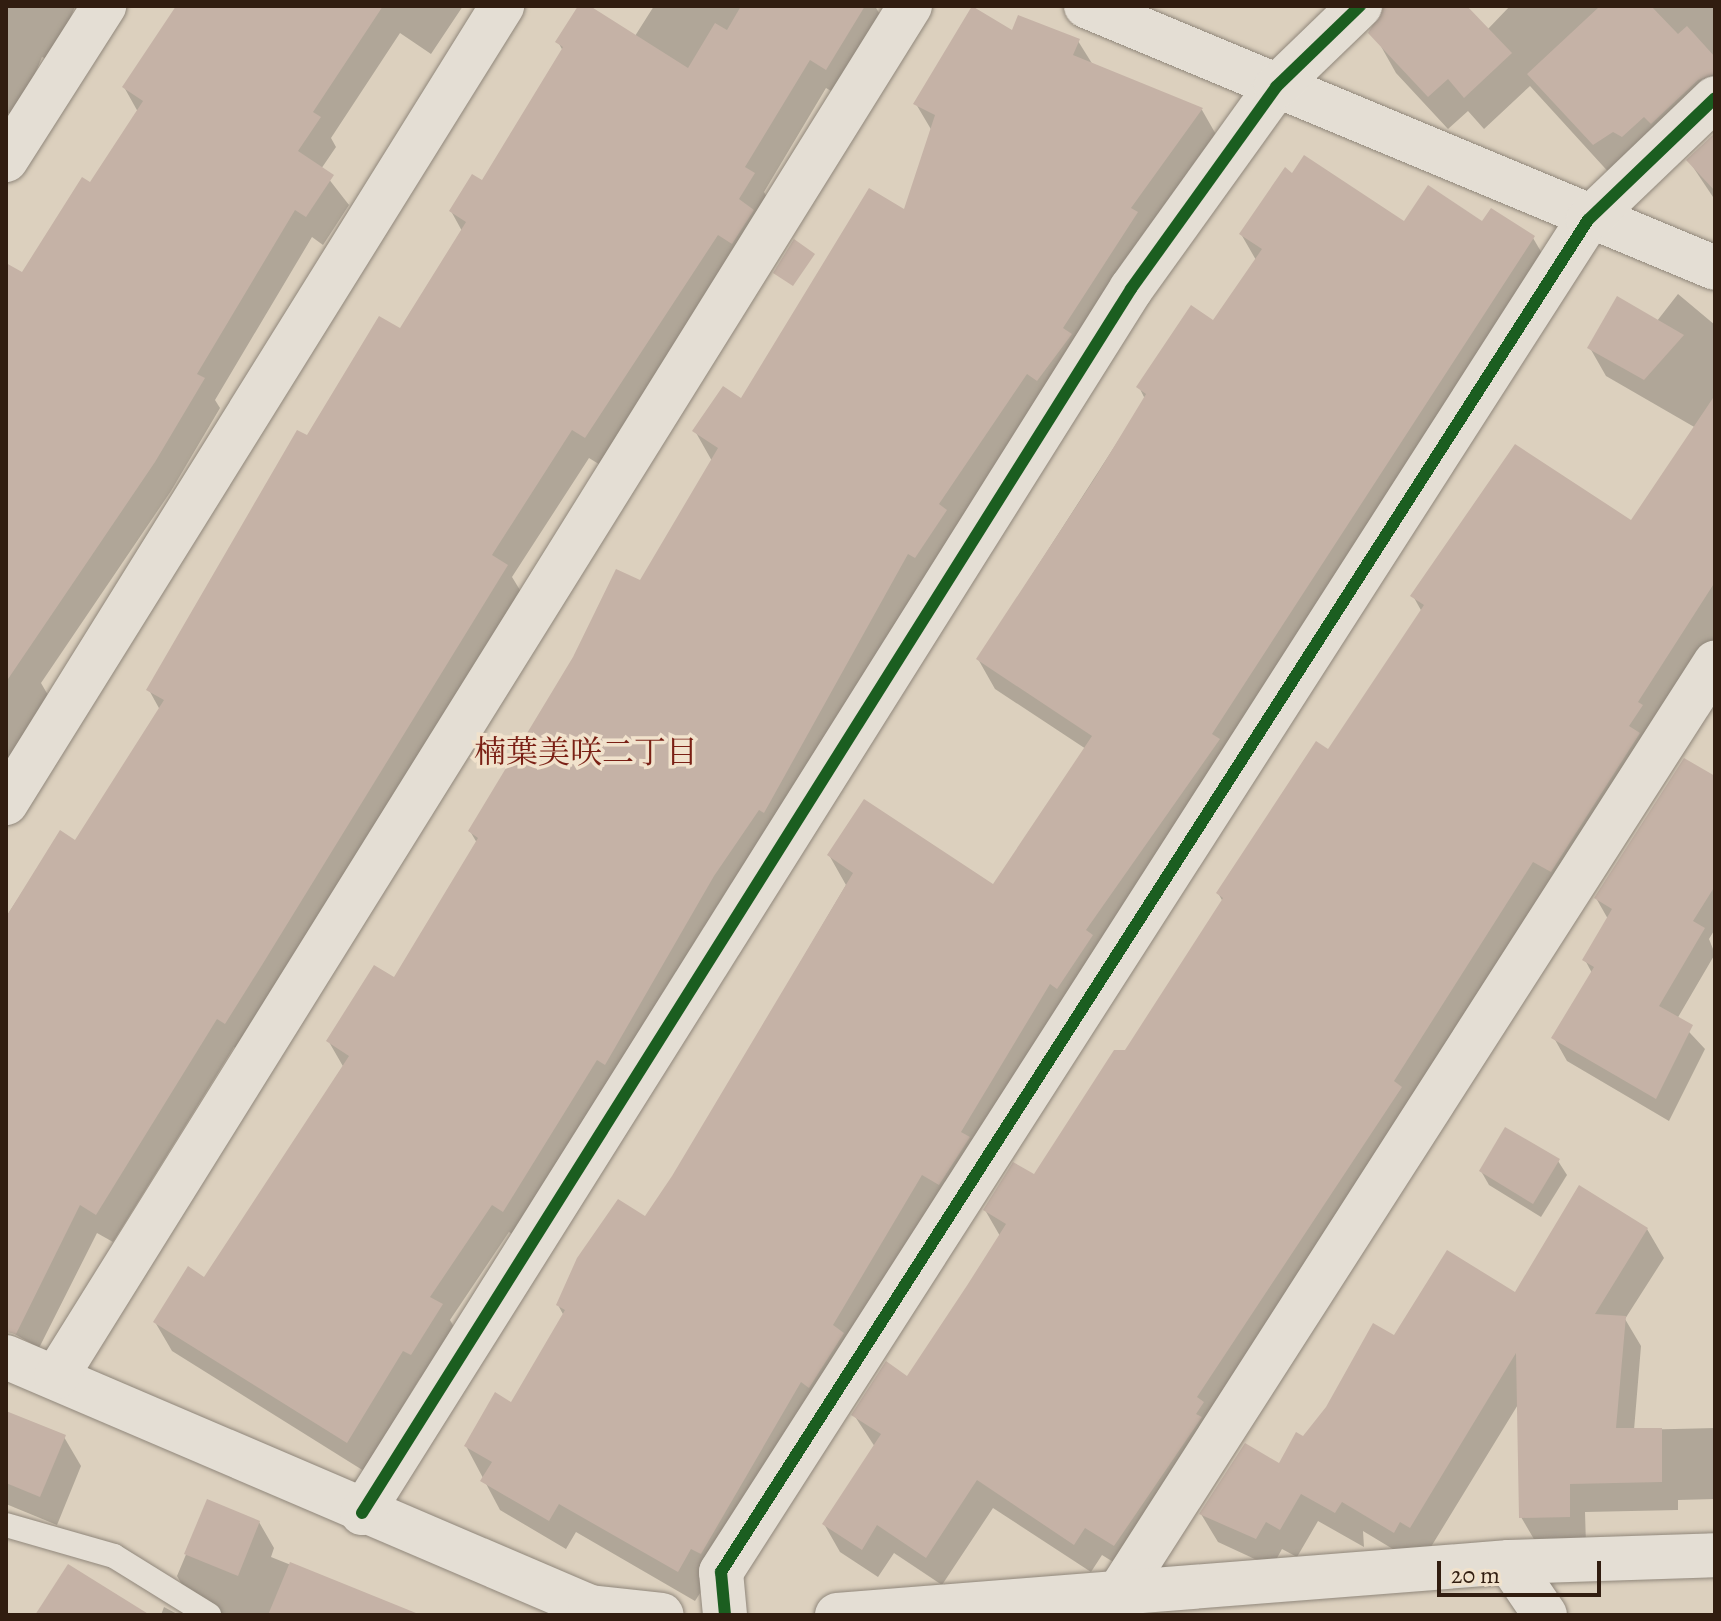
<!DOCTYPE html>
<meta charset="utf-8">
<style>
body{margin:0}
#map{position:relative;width:1721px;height:1621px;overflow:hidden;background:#dcd0be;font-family:Alegreya,"Noto Serif JP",serif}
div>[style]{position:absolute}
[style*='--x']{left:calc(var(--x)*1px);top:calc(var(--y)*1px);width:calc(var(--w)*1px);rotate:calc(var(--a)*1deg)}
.shadow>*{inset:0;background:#0003}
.building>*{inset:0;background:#c5b2a6}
.roads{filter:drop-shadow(0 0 2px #90877b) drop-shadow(0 0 2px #90877b)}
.lane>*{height:24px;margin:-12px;padding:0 12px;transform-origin:12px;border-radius:12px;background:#e4ded4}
.street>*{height:44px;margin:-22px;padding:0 22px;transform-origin:22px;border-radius:22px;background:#e4ded4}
.cycleway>*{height:12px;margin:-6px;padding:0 6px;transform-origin:6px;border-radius:6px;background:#1b5e20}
span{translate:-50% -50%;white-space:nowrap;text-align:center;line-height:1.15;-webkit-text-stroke:7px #f1e2cc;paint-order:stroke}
.neighbourhood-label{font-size:32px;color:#7a1f14}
.frame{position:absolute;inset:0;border:8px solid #311d10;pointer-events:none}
.scale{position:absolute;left:1437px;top:1561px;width:164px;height:36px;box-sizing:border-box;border:4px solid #311d10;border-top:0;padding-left:10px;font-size:24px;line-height:28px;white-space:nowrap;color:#311d10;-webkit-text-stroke:6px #f1e2cc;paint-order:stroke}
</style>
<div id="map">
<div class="shadow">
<i style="clip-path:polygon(6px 6px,75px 6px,54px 62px,42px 57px,17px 117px,6px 112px)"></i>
<i style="clip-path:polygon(181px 6px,463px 6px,431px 54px,400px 33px,331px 138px,336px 147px,321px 169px,349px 205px,323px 245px,312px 237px,215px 400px,220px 408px,171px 491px,41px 683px,52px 702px,6px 770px,6px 265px,23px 275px,90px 185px,138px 112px,124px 87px)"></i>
<i style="clip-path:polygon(580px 6px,635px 36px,654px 6px,875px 6px,886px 25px,843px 98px,826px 88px,764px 192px,770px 203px,602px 466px,589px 458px,512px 577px,523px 595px,242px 1052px,234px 1047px,113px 1242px,97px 1233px,39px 1348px,6px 1329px,6px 917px,61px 833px,76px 842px,160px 710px,149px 690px,298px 432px,307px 438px,400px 331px,462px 231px,451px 211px,482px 183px,563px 51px,558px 42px)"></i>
<i style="clip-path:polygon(1416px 6px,1465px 6px,1487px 30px,1510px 6px,1715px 6px,1715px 101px,1613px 177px,1530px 86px,1484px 129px,1468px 111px,1448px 129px,1396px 73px,1378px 41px)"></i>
<i style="clip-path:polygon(1013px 33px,1078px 41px,1093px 65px,1202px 110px,1218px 138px,520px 1239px,509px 1232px,450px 1320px,458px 1334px,428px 1383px,420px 1378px,364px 1471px,172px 1351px,155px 1322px,205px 1279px,344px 1068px,329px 1042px,395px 980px,477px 843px,470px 831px,641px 583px,712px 461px,695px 431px,741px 401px,905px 213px,932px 131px,916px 104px)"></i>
<i style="clip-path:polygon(1715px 134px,1715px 200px,1689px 161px)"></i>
<i style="clip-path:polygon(1405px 224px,1483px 224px,1533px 238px,1550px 267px,695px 1601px,576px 1532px,566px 1549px,500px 1510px,466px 1446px,512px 1405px,564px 1316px,558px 1305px,645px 1219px,674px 1177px,846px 885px,829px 855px,993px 887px,1086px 749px,995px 689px,978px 659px,1145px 399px,1139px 387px,1214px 323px,1256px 260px,1241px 234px)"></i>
<i style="clip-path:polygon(1678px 294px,1715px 325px,1715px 637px,1131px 1573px,1102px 1555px,1091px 1572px,993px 1508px,942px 1585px,894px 1553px,878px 1577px,840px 1552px,824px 1524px,875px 1447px,854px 1415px,908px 1379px,1000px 1236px,985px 1210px,1035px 1177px,1126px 1052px,1223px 902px,1218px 893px,1328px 752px,1422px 612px,1413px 596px,1632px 523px,1696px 428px,1606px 376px,1590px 348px,1657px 321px)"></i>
<i style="clip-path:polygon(1715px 778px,1715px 929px,1709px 939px,1715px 954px,1677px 1019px,1705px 1049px,1669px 1121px,1567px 1061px,1554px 1038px,1592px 973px,1585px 960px,1608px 919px,1596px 898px)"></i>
<i style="clip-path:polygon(1558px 1161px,1567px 1175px,1541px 1217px,1489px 1185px,1481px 1171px)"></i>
<i style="clip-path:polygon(1647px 1229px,1664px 1258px,1625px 1319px,1641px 1346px,1634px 1430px,1715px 1428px,1715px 1499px,1678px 1500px,1678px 1510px,1585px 1512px,1586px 1545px,1538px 1546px,1521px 1517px,1519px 1403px,1426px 1555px,1411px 1560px,1363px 1531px,1364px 1547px,1318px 1521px,1297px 1557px,1282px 1549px,1272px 1567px,1218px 1542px,1201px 1514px,1279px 1465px,1395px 1338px,1515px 1294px)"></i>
<i style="clip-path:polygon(6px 1413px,64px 1437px,81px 1466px,57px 1525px,6px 1504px)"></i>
<i style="clip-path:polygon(208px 1502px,259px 1522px,274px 1548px,271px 1557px,346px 1587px,386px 1615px,224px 1615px,192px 1602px,177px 1576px)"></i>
<i style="clip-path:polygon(164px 1607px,179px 1615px,161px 1615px)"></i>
</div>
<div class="building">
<i style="clip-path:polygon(176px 6px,383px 6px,313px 112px,321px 117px,298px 151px,334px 175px,306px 217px,295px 210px,197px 374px,205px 378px,155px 462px,6px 682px,6px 263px,22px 272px,82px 177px,90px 182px,143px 101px,122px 87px)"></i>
<i style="clip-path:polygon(578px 6px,590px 6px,688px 68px,715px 23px,727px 30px,741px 6px,865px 6px,826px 70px,810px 60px,745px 167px,755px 173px,739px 199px,754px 210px,732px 244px,718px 235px,585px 438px,572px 430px,492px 555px,508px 565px,262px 965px,225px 1024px,217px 1019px,96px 1215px,80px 1205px,16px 1334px,6px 1332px,6px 917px,60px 830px,75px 840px,164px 700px,146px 690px,297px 430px,307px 435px,379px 316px,400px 328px,466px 222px,449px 211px,472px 174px,482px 180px,563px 47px,555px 42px)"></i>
<i style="clip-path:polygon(972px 6px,1012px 30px,1018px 15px,1080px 39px,1073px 55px,1203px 108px,1131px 208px,1138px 212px,1063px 328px,1072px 334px,1037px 381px,1027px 374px,939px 504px,947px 510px,915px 558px,908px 554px,764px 813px,759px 810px,714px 876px,605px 1065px,597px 1060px,503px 1212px,492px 1205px,430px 1297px,443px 1304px,411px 1355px,403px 1351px,347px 1443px,153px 1322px,188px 1266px,204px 1277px,349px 1056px,326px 1041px,374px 965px,394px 977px,478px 838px,468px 831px,573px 657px,616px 569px,640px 580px,718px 448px,692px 431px,723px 386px,741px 398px,869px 188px,904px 209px,935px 115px,913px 104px)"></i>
<i style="clip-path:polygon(1384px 6px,1467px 6px,1512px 53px,1464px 98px,1448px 79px,1428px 97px,1368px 33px)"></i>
<i style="clip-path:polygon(1600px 6px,1651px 6px,1678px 34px,1687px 26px,1715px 57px,1715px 74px,1698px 80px,1651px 124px,1644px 117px,1622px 137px,1613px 132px,1593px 145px,1527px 74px)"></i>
<i style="clip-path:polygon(1715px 133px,1715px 191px,1686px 160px)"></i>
<i style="clip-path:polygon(1304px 155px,1404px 221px,1428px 185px,1482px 221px,1491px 208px,1535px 236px,1212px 734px,1220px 739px,1086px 930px,1093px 935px,1057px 989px,1050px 984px,961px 1132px,970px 1137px,939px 1185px,922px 1175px,833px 1325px,844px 1333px,809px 1388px,801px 1382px,701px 1554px,691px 1549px,678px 1572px,559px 1504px,549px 1521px,480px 1481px,492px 1462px,464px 1446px,495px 1392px,511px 1402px,565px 1310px,556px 1305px,577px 1258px,618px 1199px,645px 1216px,672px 1176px,853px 873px,827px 855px,864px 799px,993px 884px,1092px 736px,976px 659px,1095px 478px,1146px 394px,1136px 387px,1191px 305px,1213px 320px,1262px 249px,1239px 234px,1285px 167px,1292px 173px)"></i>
<i style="clip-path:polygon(794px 239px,815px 254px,793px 286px,773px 273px)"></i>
<i style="clip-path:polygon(1617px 296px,1684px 335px,1644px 380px,1587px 348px)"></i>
<i style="clip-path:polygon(1715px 395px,1715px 582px,1638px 702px,1643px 705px,1629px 726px,1640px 733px,1551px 872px,1533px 862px,1394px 1081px,1402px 1087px,1197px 1397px,1204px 1402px,1196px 1414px,1202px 1417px,1114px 1546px,1085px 1528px,1074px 1545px,977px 1480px,926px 1558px,877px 1525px,862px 1550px,822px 1524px,881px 1434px,851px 1415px,886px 1361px,907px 1376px,968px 1284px,1006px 1224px,983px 1210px,1013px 1162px,1034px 1174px,1114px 1050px,1125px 1050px,1223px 898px,1216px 893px,1316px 741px,1328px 749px,1424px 605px,1410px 596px,1515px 444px,1631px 520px)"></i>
<i style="clip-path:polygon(1684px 758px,1715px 776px,1715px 886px,1693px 921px,1705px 928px,1659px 1006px,1693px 1025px,1656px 1099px,1551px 1038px,1594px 967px,1582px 960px,1612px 909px,1594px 898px)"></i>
<i style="clip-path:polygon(1505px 1127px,1560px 1159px,1533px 1204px,1479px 1171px)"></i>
<i style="clip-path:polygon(1579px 1185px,1648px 1228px,1595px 1314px,1626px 1316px,1616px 1428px,1662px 1428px,1662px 1482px,1570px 1484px,1570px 1517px,1519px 1518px,1516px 1353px,1410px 1528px,1400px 1522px,1394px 1533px,1342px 1502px,1335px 1513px,1301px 1494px,1280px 1530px,1266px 1522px,1256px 1539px,1199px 1514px,1245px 1443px,1279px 1463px,1296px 1432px,1303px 1436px,1326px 1407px,1373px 1323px,1394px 1335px,1447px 1250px,1515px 1292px)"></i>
<i style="clip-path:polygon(6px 1411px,66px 1435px,40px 1497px,6px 1483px)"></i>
<i style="clip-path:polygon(207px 1499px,260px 1521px,238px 1576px,184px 1554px)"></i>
<i style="clip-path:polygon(290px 1562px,416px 1613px,415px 1615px,268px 1615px)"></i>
<i style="clip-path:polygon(68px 1564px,150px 1615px,35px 1615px)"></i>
</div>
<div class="roads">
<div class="lane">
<i style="--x:6;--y:1525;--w:112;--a:16"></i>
<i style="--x:114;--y:1556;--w:112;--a:31.8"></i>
</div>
<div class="street">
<i style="--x:1086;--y:6;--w:681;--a:22.61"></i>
<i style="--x:6;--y:160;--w:183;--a:-57.5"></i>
<i style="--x:6;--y:803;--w:939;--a:-58.1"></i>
<i style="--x:6;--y:1357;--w:635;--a:23.17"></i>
<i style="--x:590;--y:1607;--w:72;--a:6.3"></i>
<i style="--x:56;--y:1377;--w:1615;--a:-58.08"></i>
<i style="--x:362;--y:1513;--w:1446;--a:-57.86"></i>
<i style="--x:1131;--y:289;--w:249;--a:-54.3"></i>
<i style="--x:1276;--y:87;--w:117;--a:-44"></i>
<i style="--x:1509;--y:1562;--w:64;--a:55.8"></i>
<i style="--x:1116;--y:1597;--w:1110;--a:-57.33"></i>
<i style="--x:725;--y:1615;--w:43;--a:-95.3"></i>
<i style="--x:721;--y:1572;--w:1606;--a:-57.33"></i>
<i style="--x:1588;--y:220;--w:176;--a:-43.8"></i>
<i style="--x:837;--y:1615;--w:674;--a:-4.51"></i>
<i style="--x:1509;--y:1562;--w:206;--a:-1.9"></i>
</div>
</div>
<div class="cycleway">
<i style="--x:362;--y:1513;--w:1446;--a:-57.86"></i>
<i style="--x:1131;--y:289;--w:249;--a:-54.3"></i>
<i style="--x:1276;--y:87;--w:117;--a:-44"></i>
<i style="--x:725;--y:1615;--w:43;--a:-95.3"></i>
<i style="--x:721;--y:1572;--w:1606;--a:-57.33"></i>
<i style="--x:1588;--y:220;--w:176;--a:-43.8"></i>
</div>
<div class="neighbourhood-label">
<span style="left:586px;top:752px">楠葉美咲二丁目</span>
</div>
<div class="frame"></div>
<div class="scale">20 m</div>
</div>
